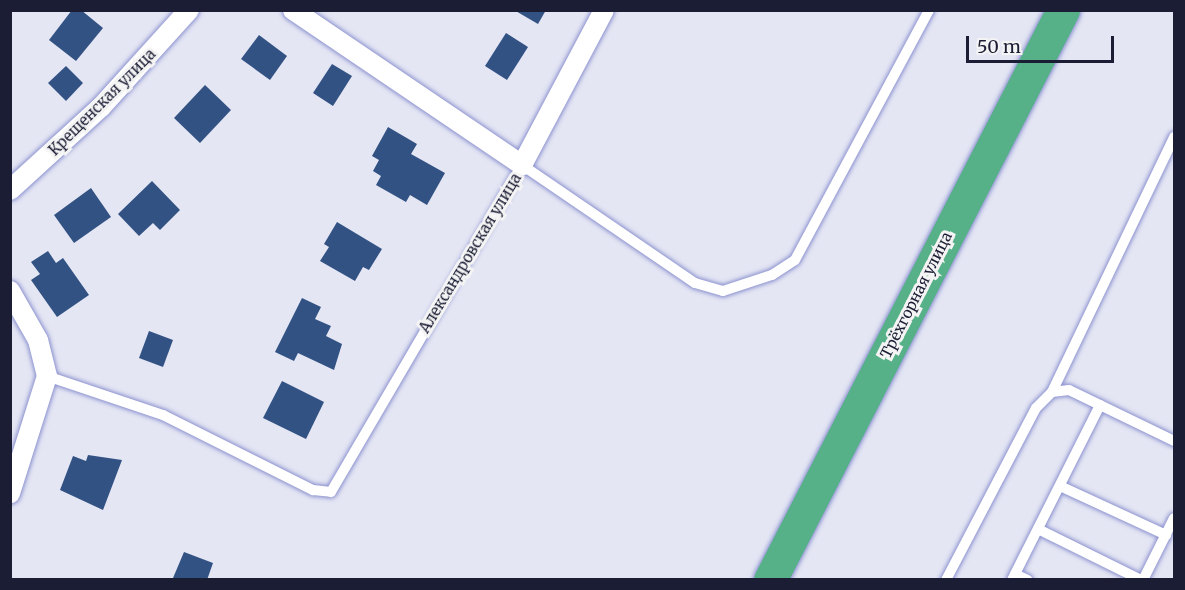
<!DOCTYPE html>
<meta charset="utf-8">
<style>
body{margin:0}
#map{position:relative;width:1185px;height:590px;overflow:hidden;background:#e4e6f4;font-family:Merriweather,serif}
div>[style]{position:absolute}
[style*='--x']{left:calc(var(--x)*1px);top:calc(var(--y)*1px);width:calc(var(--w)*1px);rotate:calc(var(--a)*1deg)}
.building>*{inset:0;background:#325283}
.roads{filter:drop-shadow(0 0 2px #8c92cf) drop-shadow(0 0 2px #8c92cf)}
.service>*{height:10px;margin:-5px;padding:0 5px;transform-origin:5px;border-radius:5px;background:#fff}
.minor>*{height:20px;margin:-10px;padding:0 10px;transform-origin:10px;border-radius:10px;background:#fff}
.trunk>*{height:33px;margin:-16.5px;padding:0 16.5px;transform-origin:16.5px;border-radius:16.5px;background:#56b088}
span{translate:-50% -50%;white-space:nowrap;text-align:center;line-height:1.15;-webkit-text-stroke:6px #f4f4f4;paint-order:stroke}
.street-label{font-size:15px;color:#1b1d35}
.frame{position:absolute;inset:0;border:12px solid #1b1d35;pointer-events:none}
.scale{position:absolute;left:966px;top:36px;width:148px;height:27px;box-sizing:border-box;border:3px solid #1b1d35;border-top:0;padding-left:8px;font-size:18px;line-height:21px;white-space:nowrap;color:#1b1d35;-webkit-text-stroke:4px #f4f4f4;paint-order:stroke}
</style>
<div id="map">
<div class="building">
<i style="clip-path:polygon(72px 10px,81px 10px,103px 28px,76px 61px,49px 40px)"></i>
<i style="clip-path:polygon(514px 10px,546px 10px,538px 24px)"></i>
<i style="clip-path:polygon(506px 33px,528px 47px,507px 80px,485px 66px)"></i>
<i style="clip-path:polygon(259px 35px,287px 56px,270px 80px,241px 59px)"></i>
<i style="clip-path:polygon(332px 64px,352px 76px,333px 106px,313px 93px)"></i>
<i style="clip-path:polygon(66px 66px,83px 83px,66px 101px,48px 83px)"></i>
<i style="clip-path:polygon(205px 85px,231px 110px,200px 143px,174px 118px)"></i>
<i style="clip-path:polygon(388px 127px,417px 144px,411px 154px,445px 173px,427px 205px,410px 195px,406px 202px,376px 185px,381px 176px,373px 171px,379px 160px,372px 156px)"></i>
<i style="clip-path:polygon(152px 181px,180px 210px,160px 230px,153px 223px,139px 236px,118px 214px)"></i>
<i style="clip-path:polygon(91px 188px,111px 217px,74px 243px,54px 215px)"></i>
<i style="clip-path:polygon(337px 222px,382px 249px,369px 270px,363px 267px,355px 281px,320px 261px,329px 247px,324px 244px)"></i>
<i style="clip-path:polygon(48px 251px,56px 263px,63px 258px,89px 295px,57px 317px,31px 280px,40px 274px,31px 262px)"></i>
<i style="clip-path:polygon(302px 298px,321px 307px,315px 319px,331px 326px,326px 336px,342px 344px,334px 370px,298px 353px,294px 361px,275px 352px)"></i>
<i style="clip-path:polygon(149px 331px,173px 340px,163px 367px,139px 358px)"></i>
<i style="clip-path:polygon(282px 381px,324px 402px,306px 439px,263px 418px)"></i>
<i style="clip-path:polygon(88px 455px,122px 460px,103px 510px,60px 490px,73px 456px,86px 461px)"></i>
<i style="clip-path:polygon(184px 552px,213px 563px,207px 580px,173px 578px)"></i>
</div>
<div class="roads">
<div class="service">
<i style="--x:47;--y:376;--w:122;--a:18.6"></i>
<i style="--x:163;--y:415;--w:168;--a:26.6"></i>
<i style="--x:313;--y:490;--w:18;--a:6"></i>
<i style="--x:331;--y:492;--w:379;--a:-59.7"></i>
<i style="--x:522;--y:165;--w:209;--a:34.3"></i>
<i style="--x:695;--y:283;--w:29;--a:16"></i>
<i style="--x:723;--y:291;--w:52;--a:-18.1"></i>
<i style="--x:772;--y:275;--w:27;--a:-33"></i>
<i style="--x:795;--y:260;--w:284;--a:-61.8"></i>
<i style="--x:1052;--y:392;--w:283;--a:-64.4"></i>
<i style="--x:1060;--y:486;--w:117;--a:24.8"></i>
<i style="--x:1038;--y:529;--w:115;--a:26.3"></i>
<i style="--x:1015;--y:574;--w:14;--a:25"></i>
<i style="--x:946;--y:580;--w:194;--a:-62.4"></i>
<i style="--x:1036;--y:408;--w:23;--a:-45"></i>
<i style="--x:1052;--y:392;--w:17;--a:-7"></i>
<i style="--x:1069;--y:390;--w:117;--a:25.9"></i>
<i style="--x:1012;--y:580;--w:196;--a:-63.3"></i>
<i style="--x:1143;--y:580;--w:69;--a:-63.4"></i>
</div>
<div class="minor">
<i style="--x:293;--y:10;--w:277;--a:34.1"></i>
<i style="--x:522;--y:165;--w:175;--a:-62.1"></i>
<i style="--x:10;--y:190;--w:123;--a:-42.4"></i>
<i style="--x:101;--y:107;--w:131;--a:-47.8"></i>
<i style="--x:10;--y:291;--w:56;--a:60.3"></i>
<i style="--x:38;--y:340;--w:37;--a:76"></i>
<i style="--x:47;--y:376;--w:123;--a:107.5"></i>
</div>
<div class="trunk">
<i style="--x:770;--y:580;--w:641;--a:-62.8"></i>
</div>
</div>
<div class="street-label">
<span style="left:102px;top:102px;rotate:-45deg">Крещенская улица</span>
<span style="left:470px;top:253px;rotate:-59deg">Александровская улица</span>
<span style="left:916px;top:295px;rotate:-63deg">Трёхгорная улица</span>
</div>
<div class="frame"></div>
<div class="scale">50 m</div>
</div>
